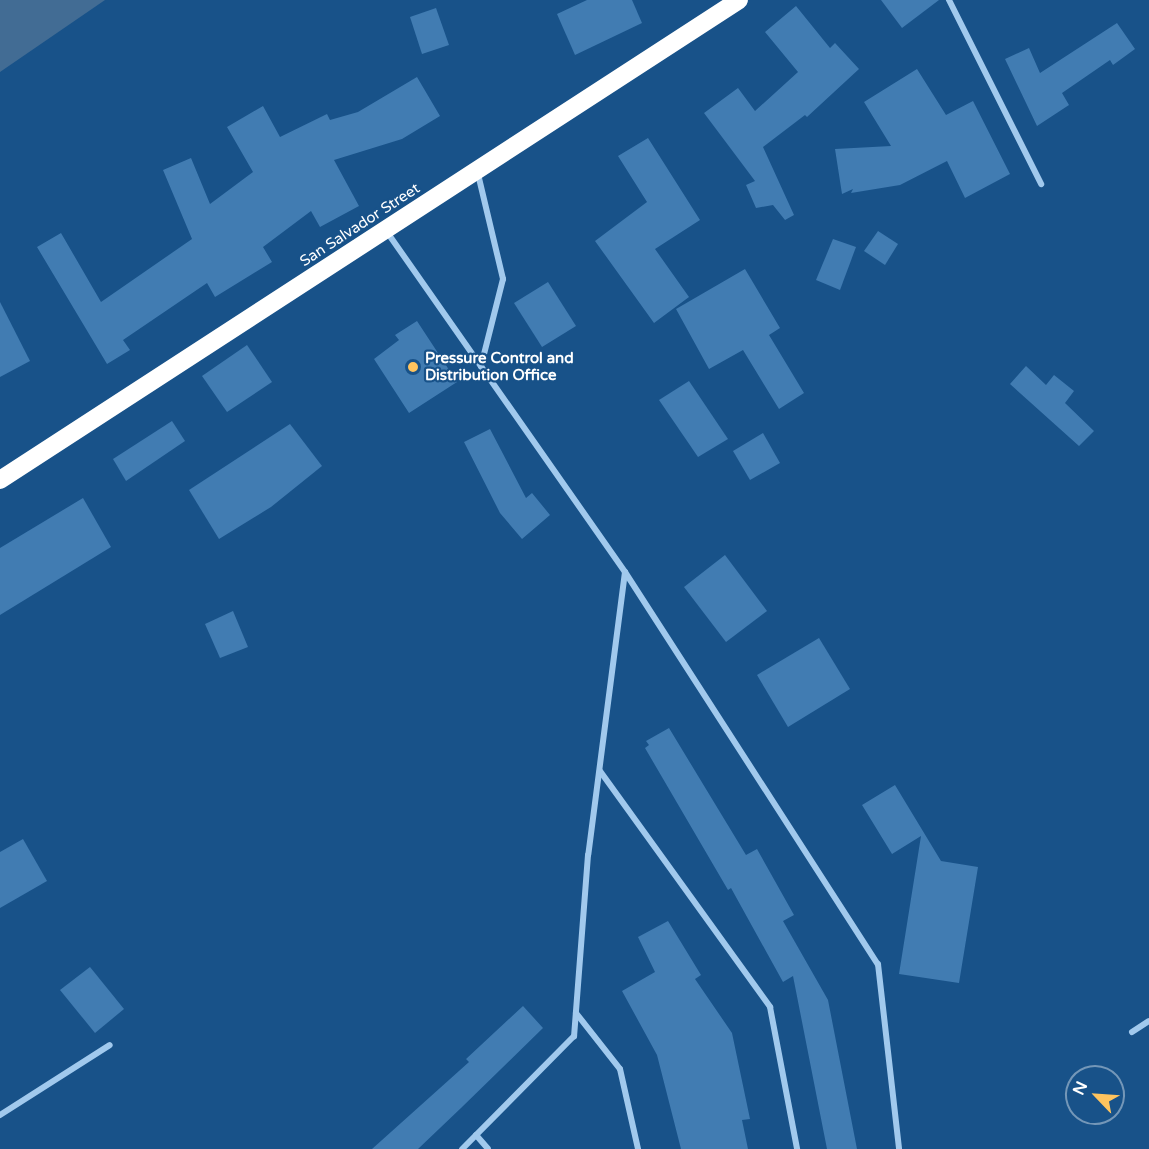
<!DOCTYPE html>
<style>
body{margin:0}
#map{position:relative;width:1149px;height:1149px;overflow:hidden;background:#185289;font-family:"Varela Round",sans-serif}
div>[style]{position:absolute}
[style*='--x']{left:calc(var(--x)*1px);top:calc(var(--y)*1px);width:calc(var(--w)*1px);rotate:calc(var(--a)*1deg)}
.water>*{inset:0;background:#426c94}
.building>*{inset:0;background:#417cb2}
.street>*{height:6px;margin:-3px;padding:0 3px;transform-origin:3px;border-radius:3px;background:#a1c9ed}
.highway>*{height:18px;margin:-9px;padding:0 9px;transform-origin:9px;border-radius:9px;background:#fff}
.dots>*{width:16px;height:16px;translate:-50% -50%;box-sizing:border-box;border:3px solid #185289;border-radius:50%}
span{translate:-50% -50%;white-space:nowrap;text-align:center;line-height:1.15;-webkit-text-stroke:4.5px #185289;paint-order:stroke}
.street-label{font-size:15px;color:#fff}
.poi-label{font-size:15px;color:#fff;font-weight:700}
.left{translate:0 -50%;text-align:left}
.north{position:absolute;left:1065px;top:1065px;width:60px;height:60px;box-sizing:border-box;background:#185289;border:2px solid #7497b8;border-radius:50%;rotate:295deg;font-size:16px;font-weight:700;line-height:24px;text-align:center;color:#fff}
.north::after{content:'';display:block;margin:auto;width:21px;height:27px;background:#ffc45e;clip-path:polygon(50% 0,100% 100%,50% 72%,0 100%)}
</style>
<div id="map">
<div class="water">
<i style="clip-path:polygon(0 0,105px 0,0 72px)"></i>
</div>
<div class="building">
<i style="clip-path:polygon(587px 0,632px 0,642px 23px,575px 55px,557px 14px)"></i>
<i style="clip-path:polygon(881px 0,939px 0,902px 28px)"></i>
<i style="clip-path:polygon(796px 6px,830px 48px,835px 43px,859px 69px,807px 117px,805px 115px,763px 147px,794px 215px,785px 220px,773px 205px,756px 208px,746px 185px,755px 181px,704px 113px,738px 88px,755px 111px,798px 72px,765px 32px)"></i>
<i style="clip-path:polygon(436px 8px,449px 45px,422px 54px,410px 17px)"></i>
<i style="clip-path:polygon(1117px 23px,1135px 49px,1113px 65px,1110px 60px,1062px 93px,1069px 105px,1037px 126px,1005px 59px,1029px 48px,1040px 73px)"></i>
<i style="clip-path:polygon(917px 69px,946px 115px,973px 101px,1010px 174px,965px 198px,947px 161px,900px 185px,851px 193px,853px 189px,842px 194px,835px 149px,891px 146px,864px 102px)"></i>
<i style="clip-path:polygon(417px 77px,440px 116px,402px 139px,334px 160px,359px 206px,320px 227px,311px 211px,263px 247px,272px 262px,215px 297px,207px 283px,123px 340px,130px 350px,107px 364px,37px 247px,61px 233px,101px 302px,192px 239px,163px 170px,191px 158px,210px 204px,253px 172px,227px 127px,263px 106px,280px 137px,327px 114px,330px 120px,358px 112px)"></i>
<i style="clip-path:polygon(648px 138px,700px 220px,655px 249px,689px 297px,654px 323px,595px 241px,647px 202px,618px 156px)"></i>
<i style="clip-path:polygon(878px 231px,898px 244px,885px 265px,864px 251px)"></i>
<i style="clip-path:polygon(833px 239px,856px 247px,840px 290px,816px 280px)"></i>
<i style="clip-path:polygon(745px 269px,780px 328px,769px 335px,804px 393px,779px 409px,743px 350px,709px 369px,676px 309px)"></i>
<i style="clip-path:polygon(548px 282px,576px 326px,542px 347px,514px 303px)"></i>
<i style="clip-path:polygon(0 302px,30px 361px,0 377px)"></i>
<i style="clip-path:polygon(417px 321px,457px 382px,409px 413px,374px 359px,399px 340px,395px 335px)"></i>
<i style="clip-path:polygon(247px 345px,272px 382px,227px 412px,202px 376px)"></i>
<i style="clip-path:polygon(1026px 366px,1046px 385px,1054px 375px,1074px 391px,1065px 403px,1094px 431px,1079px 446px,1010px 384px)"></i>
<i style="clip-path:polygon(689px 381px,728px 439px,698px 457px,659px 400px)"></i>
<i style="clip-path:polygon(172px 421px,185px 441px,126px 481px,113px 459px)"></i>
<i style="clip-path:polygon(290px 424px,322px 466px,271px 507px,219px 539px,189px 490px)"></i>
<i style="clip-path:polygon(490px 429px,526px 498px,532px 493px,550px 515px,522px 539px,500px 513px,464px 442px)"></i>
<i style="clip-path:polygon(763px 433px,780px 463px,750px 480px,733px 451px)"></i>
<i style="clip-path:polygon(83px 498px,111px 547px,0 615px,0 548px)"></i>
<i style="clip-path:polygon(725px 555px,767px 611px,726px 642px,684px 587px)"></i>
<i style="clip-path:polygon(233px 611px,248px 647px,220px 658px,205px 624px)"></i>
<i style="clip-path:polygon(819px 638px,850px 689px,788px 727px,757px 675px)"></i>
<i style="clip-path:polygon(669px 728px,746px 855px,757px 849px,794px 915px,783px 921px,828px 1000px,857px 1149px,827px 1149px,793px 976px,783px 982px,731px 888px,728px 890px,645px 748px,649px 745px,646px 741px)"></i>
<i style="clip-path:polygon(895px 785px,941px 861px,978px 867px,959px 983px,899px 974px,921px 836px,892px 854px,862px 805px)"></i>
<i style="clip-path:polygon(23px 839px,47px 881px,0 908px,0 852px)"></i>
<i style="clip-path:polygon(668px 921px,701px 975px,695px 979px,732px 1033px,750px 1119px,742px 1120px,748px 1149px,681px 1149px,657px 1055px,622px 991px,655px 972px,638px 937px)"></i>
<i style="clip-path:polygon(90px 967px,124px 1009px,95px 1033px,60px 990px)"></i>
<i style="clip-path:polygon(523px 1006px,543px 1028px,461px 1108px,418px 1149px,372px 1149px,469px 1062px,466px 1059px)"></i>
</div>
<div class="street">
<i style="--x:949;--y:0;--w:206;--a:63.4"></i>
<i style="--x:478;--y:174;--w:108;--a:76.6"></i>
<i style="--x:503;--y:279;--w:90;--a:104.2"></i>
<i style="--x:387;--y:232;--w:415;--a:55"></i>
<i style="--x:625;--y:572;--w:285;--a:97.4"></i>
<i style="--x:588;--y:855;--w:182;--a:94.4"></i>
<i style="--x:574;--y:1036;--w:159;--a:134.7"></i>
<i style="--x:625;--y:572;--w:467;--a:57.2"></i>
<i style="--x:878;--y:964;--w:186;--a:83.5"></i>
<i style="--x:600;--y:771;--w:291;--a:54.2"></i>
<i style="--x:770;--y:1007;--w:145;--a:79.2"></i>
<i style="--x:576;--y:1013;--w:71;--a:51.8"></i>
<i style="--x:620;--y:1069;--w:82;--a:77.3"></i>
<i style="--x:1132;--y:1032;--w:20;--a:-33"></i>
<i style="--x:0;--y:1115;--w:130;--a:-32.5"></i>
<i style="--x:476;--y:1135;--w:18;--a:49"></i>
</div>
<div class="highway">
<i style="--x:0;--y:480;--w:881;--a:-33"></i>
</div>
<div class="dots">
<i style="left:413px;top:367px;background:#ffc45e"></i>
</div>
<div class="street-label">
<span style="left:360px;top:225px;rotate:-33deg">San Salvador Street</span>
</div>
<div class="poi-label">
<span class="left" style="left:425px;top:367px">Pressure Control and<br>Distribution Office</span>
</div>
<div class="north">N</div>
</div>
